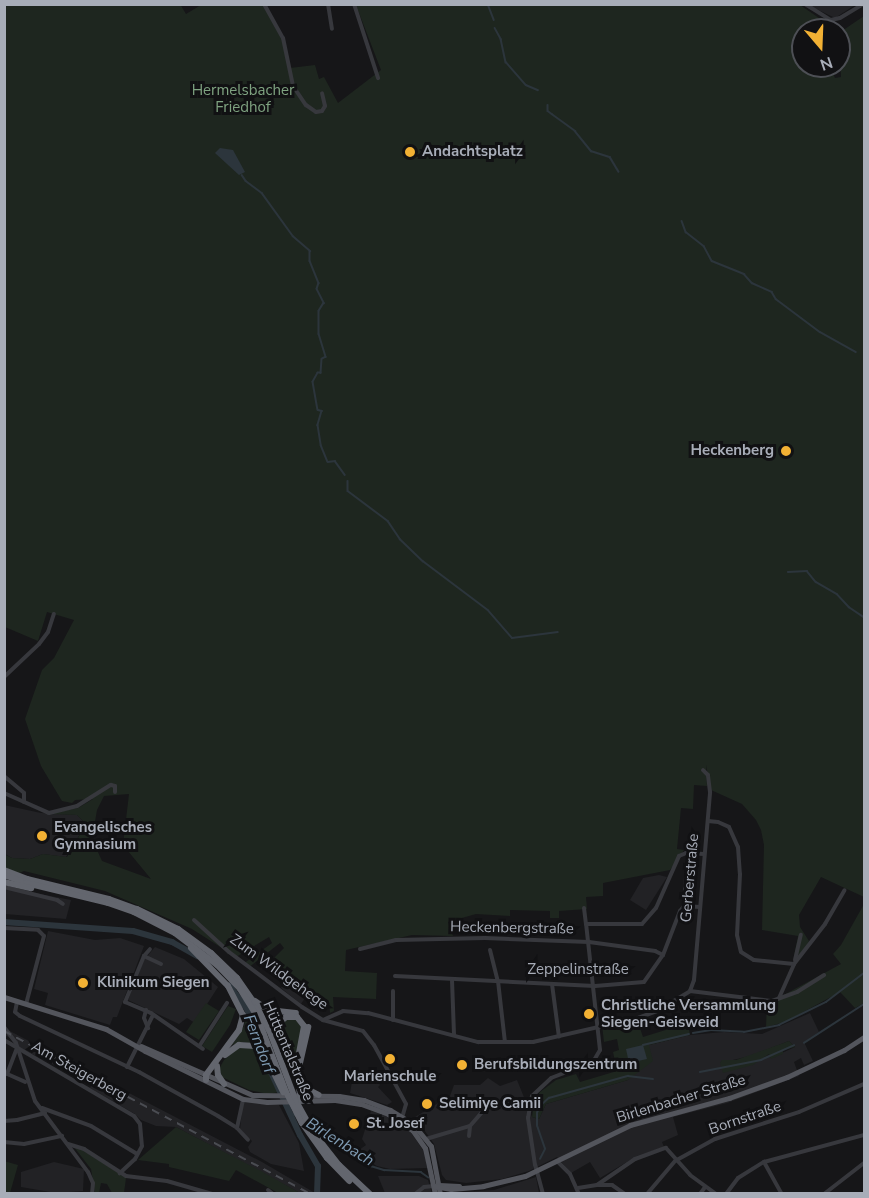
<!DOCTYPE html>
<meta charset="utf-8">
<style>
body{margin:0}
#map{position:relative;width:869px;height:1198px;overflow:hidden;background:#161618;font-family:"Nunito Sans",sans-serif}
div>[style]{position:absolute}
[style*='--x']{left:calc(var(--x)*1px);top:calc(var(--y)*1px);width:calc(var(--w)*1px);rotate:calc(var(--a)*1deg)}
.built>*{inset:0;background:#222225}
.green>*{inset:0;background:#1e261f}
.water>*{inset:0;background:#2c353c}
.stream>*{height:1.5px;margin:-0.75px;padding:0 0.75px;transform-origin:0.75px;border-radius:0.75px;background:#2c353c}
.river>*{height:6px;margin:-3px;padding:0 3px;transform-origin:3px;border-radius:3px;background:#2c353c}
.minor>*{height:4px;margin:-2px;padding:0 2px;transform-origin:2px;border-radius:2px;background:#37383d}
.major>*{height:5px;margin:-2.5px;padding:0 2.5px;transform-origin:2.5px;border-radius:2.5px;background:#53555c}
.highway>*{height:6px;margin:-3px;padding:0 3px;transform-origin:3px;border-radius:3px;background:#63666e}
.rail>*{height:1.5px;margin-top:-0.75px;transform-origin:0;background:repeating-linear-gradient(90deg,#4a4c52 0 8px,transparent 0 14px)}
.dots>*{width:16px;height:16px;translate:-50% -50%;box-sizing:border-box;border:3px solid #111113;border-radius:50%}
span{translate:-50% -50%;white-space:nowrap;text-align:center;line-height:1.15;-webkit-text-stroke:6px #111113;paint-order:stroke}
.park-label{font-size:15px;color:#7fa381}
.poi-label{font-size:15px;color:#a8adb8;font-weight:700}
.left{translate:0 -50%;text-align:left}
.right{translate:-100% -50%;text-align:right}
.street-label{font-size:15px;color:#a8adb8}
.water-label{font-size:16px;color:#7f9bb3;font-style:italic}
.frame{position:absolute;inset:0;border:6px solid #a8adb8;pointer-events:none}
.north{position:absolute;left:791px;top:18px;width:60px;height:60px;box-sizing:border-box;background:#111113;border:2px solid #4d4f55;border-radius:50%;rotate:161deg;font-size:16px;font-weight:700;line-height:24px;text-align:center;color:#a8adb8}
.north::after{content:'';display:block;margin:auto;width:21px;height:27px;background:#f2b134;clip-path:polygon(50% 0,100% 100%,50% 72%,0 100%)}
</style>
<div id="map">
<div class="built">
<i style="clip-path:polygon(808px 5px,855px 5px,835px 18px)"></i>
<i style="clip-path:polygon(4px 805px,41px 813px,77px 815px,86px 824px,66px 857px,43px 854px,30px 859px,12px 858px,5px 854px)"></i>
<i style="clip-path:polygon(659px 875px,667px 877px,646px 910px,630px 900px,643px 878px)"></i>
<i style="clip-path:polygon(4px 887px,71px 900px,66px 919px,5px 914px)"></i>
<i style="clip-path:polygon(48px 931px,95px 940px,120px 938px,144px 946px,117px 1017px,113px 1017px,110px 1025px,45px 1005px,48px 993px,34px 989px)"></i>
<i style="clip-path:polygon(155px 947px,184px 959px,218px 987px,195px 1023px,187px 1018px,179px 1024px,128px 1000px,144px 960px)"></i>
<i style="clip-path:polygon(287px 979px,307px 995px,301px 1004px,281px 988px)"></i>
<i style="clip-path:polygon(evenodd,810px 1013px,819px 1032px,804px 1042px,813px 1061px,804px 1065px,801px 1058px,794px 1062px,799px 1076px,727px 1103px,673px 1117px,678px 1135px,662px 1142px,664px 1147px,637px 1156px,600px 1178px,590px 1162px,571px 1173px,557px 1157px,529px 1171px,502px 1179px,466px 1183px,446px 1180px,442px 1175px,434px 1144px,415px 1117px,450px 1096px,454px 1085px,480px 1085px,488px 1078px,500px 1086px,517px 1080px,532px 1117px,539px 1119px,546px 1104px,628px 1080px,649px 1045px,690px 1035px,724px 1032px,762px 1034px,810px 1013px,789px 1041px,795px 1047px,771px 1058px,770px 1054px,752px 1063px,720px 1063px,750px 1056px,789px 1041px)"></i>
<i style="clip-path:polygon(4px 1028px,262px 1162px,315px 1193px,300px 1193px,176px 1127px,156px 1126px,141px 1120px,135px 1114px,90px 1088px,92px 1084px,18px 1047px,17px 1042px,5px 1035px)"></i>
<i style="clip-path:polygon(374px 1075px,380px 1085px,378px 1087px,392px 1102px,387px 1105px,350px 1093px,353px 1076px,362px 1084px)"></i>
<i style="clip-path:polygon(243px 1102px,279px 1105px,299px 1143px,304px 1171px,271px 1164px,250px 1152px,248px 1147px,252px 1141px,240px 1129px)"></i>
<i style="clip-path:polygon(371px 1111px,388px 1116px,410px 1131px,425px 1153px,427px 1168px,390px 1169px,377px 1166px,355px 1153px,366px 1145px,362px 1139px)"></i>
<i style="clip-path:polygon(54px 1162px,84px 1169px,83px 1191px,56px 1193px,21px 1187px,21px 1172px)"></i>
<i style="clip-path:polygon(378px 1176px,419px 1176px,428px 1180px,432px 1193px,385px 1193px)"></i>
<i style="clip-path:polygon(536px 1177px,539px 1193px,451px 1193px,494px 1190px)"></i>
</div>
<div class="green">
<i style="clip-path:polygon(evenodd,180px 4px,186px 14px,201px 5px,264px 5px,278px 27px,290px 68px,315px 65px,319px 79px,324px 77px,338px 103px,381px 70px,356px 5px,800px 5px,819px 18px,829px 21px,827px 30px,803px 30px,799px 35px,801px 37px,793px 43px,803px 52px,803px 66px,830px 66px,835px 78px,841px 77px,839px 33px,864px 16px,864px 897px,821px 877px,799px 915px,800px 927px,809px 941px,800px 957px,794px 956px,798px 936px,762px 930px,764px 845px,761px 830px,756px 820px,742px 804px,711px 790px,706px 765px,707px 786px,694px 785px,693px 809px,681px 808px,677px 849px,684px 850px,670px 870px,603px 883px,603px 896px,586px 897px,587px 909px,559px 911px,559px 918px,550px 918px,550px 911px,510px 910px,510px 916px,476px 914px,448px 922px,453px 936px,412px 935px,346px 950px,345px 971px,377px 973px,376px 999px,333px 997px,334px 1011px,330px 1013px,329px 1001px,269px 963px,284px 948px,280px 943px,248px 968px,243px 964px,272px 943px,269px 937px,236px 957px,192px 929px,105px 891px,24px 871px,5px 879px,4px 854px,12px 858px,30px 859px,43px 854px,67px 857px,86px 824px,77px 815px,49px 814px,78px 808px,93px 799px,75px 800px,72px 803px,62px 801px,41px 766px,25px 719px,42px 670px,54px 658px,74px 620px,47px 612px,38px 641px,5px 627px,5px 5px,180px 4px,129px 794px,123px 845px,151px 879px,102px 861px,92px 839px,97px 810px,104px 796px,129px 794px)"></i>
<i style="clip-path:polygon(864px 904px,864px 1003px,855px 1008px,840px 992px,785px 1022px,766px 1027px,767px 1004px,841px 964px,833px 954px,841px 945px)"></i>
<i style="clip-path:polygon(206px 1003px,219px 1011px,199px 1040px,186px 1032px)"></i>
<i style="clip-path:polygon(228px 1006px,236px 1009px,230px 1025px,212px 1052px,202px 1046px)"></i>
<i style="clip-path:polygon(247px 1013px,258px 1045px,243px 1042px,232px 1045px,244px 1026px)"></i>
<i style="clip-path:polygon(636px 1016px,643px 1037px,688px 1023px,690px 1035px,649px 1045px,653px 1061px,628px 1080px,546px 1104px,539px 1119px,532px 1117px,534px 1102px,540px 1092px,556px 1080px,576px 1074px,580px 1082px,617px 1071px,613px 1052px,619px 1050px,617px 1039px,604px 1042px,602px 1025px)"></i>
<i style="clip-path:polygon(292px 1018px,298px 1020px,303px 1028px,294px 1060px,294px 1083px,281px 1044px,280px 1028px,287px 1019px)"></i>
<i style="clip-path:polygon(789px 1041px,795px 1047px,783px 1050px,783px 1054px,771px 1059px,769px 1054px,753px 1065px,723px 1073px,720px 1063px,722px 1060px,736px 1060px)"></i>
<i style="clip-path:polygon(239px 1047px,252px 1048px,258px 1052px,279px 1092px,268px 1094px,249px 1090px,222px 1077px,219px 1069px,224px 1060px)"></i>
<i style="clip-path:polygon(176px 1127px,261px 1171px,300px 1193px,278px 1193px,236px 1170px,229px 1181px,169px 1167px,169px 1164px,138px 1160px)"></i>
<i style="clip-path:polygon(74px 1147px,81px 1149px,126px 1178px,124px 1193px,112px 1193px,107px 1184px,101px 1183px,99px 1193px,95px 1193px,91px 1169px)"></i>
<i style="clip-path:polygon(4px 1161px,18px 1165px,10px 1193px,5px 1193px)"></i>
</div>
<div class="water">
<i style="clip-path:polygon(220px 148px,233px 150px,245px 172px,239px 175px,215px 153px)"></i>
<i style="clip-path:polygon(643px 1045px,647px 1059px,629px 1063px,626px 1049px)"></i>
</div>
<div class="stream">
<i style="--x:488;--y:4;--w:17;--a:69"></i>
<i style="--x:495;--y:28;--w:13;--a:61"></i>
<i style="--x:501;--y:39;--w:24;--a:78"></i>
<i style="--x:506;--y:62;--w:30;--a:49"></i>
<i style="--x:526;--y:85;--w:13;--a:23"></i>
<i style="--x:548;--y:105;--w:6;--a:90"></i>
<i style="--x:548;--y:111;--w:5;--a:37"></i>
<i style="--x:552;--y:114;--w:29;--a:36"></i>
<i style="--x:575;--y:131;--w:26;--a:51"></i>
<i style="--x:591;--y:151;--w:20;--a:18"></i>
<i style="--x:610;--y:157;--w:17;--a:59"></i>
<i style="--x:242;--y:175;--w:7;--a:56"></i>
<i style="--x:246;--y:181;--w:20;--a:37"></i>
<i style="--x:262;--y:193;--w:53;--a:54.2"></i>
<i style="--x:293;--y:236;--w:23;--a:41"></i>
<i style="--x:310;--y:251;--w:10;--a:90"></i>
<i style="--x:310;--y:261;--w:24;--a:68"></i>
<i style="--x:319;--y:283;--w:6;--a:108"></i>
<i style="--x:317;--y:289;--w:16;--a:63"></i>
<i style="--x:324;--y:303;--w:9;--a:122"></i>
<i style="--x:319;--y:311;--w:23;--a:90"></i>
<i style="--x:319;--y:334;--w:24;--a:73"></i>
<i style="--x:326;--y:357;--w:4;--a:153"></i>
<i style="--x:322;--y:359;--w:14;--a:94"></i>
<i style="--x:321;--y:373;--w:3;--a:180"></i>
<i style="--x:318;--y:373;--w:10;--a:119"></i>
<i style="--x:313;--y:382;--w:28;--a:80"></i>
<i style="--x:318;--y:410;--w:4;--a:14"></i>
<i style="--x:322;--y:411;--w:15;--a:106"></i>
<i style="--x:318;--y:425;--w:20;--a:81"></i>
<i style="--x:321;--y:445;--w:18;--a:68"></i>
<i style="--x:328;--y:462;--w:7;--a:-8"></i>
<i style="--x:335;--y:461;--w:17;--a:54"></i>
<i style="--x:682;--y:221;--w:12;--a:70"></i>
<i style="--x:686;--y:232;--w:23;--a:38"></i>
<i style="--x:704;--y:246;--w:17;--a:62"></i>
<i style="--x:712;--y:261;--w:35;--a:22"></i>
<i style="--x:744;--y:274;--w:12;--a:48"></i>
<i style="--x:752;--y:283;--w:22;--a:24"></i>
<i style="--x:772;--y:292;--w:8;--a:60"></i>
<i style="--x:776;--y:299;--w:55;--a:36.9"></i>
<i style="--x:820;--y:332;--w:41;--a:29.1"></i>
<i style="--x:348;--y:481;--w:10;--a:90"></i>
<i style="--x:348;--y:491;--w:50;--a:36.9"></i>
<i style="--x:388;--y:521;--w:22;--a:56"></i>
<i style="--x:400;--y:539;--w:32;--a:44"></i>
<i style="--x:423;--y:561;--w:81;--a:37"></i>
<i style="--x:488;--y:610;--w:37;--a:49"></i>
<i style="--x:512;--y:638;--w:46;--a:-7.4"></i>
<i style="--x:788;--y:572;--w:19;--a:-3"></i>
<i style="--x:807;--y:571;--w:14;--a:51"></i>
<i style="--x:816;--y:582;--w:24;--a:30"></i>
<i style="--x:837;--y:594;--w:18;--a:47"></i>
<i style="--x:849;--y:607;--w:18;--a:34"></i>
<i style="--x:693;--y:1033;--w:18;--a:-9"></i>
<i style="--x:711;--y:1030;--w:33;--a:3"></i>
<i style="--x:744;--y:1032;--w:36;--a:-11"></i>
<i style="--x:779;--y:1025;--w:52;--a:-26.1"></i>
<i style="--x:826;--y:1002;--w:48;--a:-37.3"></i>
<i style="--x:804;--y:1043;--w:72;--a:-33"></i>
<i style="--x:643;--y:1045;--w:47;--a:-13.4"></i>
<i style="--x:700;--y:1072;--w:62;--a:-11.1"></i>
<i style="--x:761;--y:1060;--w:36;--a:-24"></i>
<i style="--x:288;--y:1111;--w:8;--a:30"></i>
<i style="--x:313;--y:1124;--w:72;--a:35.9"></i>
<i style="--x:371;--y:1166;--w:14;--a:17"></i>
<i style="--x:384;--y:1170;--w:37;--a:3"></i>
<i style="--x:421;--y:1172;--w:9;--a:36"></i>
<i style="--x:540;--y:1159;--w:11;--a:-63"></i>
<i style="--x:545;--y:1149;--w:24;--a:-109"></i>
<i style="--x:537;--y:1126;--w:13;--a:-90"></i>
<i style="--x:537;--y:1113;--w:8;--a:-67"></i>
<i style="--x:540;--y:1106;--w:12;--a:-42"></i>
<i style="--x:549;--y:1098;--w:82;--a:-15.6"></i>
<i style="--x:628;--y:1076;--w:25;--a:7"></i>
</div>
<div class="river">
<i style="--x:4;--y:922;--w:129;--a:4"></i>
<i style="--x:133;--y:931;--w:41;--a:15.8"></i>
<i style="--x:172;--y:942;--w:29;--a:29"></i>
<i style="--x:229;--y:985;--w:30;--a:53"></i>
<i style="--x:247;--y:1009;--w:47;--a:70"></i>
<i style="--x:269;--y:1068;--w:74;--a:65.2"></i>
<i style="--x:300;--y:1135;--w:36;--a:60"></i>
<i style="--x:318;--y:1166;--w:28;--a:92"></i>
</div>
<div class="minor">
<i style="--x:264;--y:4;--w:39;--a:61"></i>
<i style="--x:283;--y:38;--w:49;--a:78.2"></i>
<i style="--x:293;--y:86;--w:23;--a:56"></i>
<i style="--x:306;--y:105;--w:12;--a:35"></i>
<i style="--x:316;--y:112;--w:6;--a:-9"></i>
<i style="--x:322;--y:111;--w:6;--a:-59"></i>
<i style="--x:325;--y:106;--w:13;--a:-103"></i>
<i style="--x:328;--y:4;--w:25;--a:81"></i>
<i style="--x:354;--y:4;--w:78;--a:72"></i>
<i style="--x:805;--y:4;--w:31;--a:32"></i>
<i style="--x:831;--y:20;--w:9;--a:-13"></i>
<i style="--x:840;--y:18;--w:27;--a:-31"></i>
<i style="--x:828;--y:30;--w:10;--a:-73"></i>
<i style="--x:4;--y:677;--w:48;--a:-43.3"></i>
<i style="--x:39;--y:644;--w:15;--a:-53"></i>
<i style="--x:48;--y:632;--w:19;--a:-72"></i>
<i style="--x:4;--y:776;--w:26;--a:40"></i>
<i style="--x:24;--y:793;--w:9;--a:90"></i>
<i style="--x:4;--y:793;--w:49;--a:24"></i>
<i style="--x:49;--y:813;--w:29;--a:-14"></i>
<i style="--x:77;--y:806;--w:40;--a:-32"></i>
<i style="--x:111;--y:785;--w:4;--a:14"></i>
<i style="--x:115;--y:786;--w:6;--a:90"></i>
<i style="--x:708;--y:821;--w:10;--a:6"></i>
<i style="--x:718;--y:822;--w:12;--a:24"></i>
<i style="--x:729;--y:827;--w:22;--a:66"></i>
<i style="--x:738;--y:847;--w:27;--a:86"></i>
<i style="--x:740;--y:874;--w:61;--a:92.8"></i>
<i style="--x:737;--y:935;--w:17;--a:77"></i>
<i style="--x:741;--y:952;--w:15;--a:32"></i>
<i style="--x:754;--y:960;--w:40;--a:5.7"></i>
<i style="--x:4;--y:887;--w:55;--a:13.8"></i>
<i style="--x:57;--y:900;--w:7;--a:34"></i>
<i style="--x:684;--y:906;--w:30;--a:-86"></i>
<i style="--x:584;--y:908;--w:16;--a:83"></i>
<i style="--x:194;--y:920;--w:47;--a:42.4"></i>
<i style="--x:229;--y:952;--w:91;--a:37"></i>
<i style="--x:302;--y:1007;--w:25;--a:32"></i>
<i style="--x:323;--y:1020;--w:41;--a:15.4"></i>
<i style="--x:363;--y:1031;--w:18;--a:52"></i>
<i style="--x:374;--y:1045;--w:67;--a:61.5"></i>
<i style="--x:406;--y:1104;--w:15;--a:106"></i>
<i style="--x:4;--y:928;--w:34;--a:3"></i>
<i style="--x:38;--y:930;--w:8;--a:45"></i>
<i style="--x:44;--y:936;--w:70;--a:104.8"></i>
<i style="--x:360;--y:949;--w:37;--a:-14"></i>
<i style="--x:396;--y:940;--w:89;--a:-1.3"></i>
<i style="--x:485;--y:938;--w:104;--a:2.2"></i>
<i style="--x:589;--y:942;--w:67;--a:7.8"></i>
<i style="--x:655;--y:951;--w:9;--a:27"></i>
<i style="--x:490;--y:950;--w:32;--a:76"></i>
<i style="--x:498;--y:981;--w:61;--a:83.5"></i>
<i style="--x:144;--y:956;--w:9;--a:-49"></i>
<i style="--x:795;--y:960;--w:26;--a:-77"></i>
<i style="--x:161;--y:964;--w:19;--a:-155"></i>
<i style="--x:144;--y:956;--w:50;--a:112.4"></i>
<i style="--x:125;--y:1002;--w:28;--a:23"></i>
<i style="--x:151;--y:1013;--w:63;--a:34.7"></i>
<i style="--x:395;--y:976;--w:200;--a:2.9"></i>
<i style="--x:595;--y:986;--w:49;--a:-4.7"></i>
<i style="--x:644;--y:982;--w:33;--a:-55"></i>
<i style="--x:663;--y:955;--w:47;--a:-68.9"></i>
<i style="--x:680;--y:911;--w:6;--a:-51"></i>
<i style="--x:684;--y:906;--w:16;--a:4"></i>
<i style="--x:452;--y:980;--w:55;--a:87.9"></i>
<i style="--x:552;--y:984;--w:53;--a:82.5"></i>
<i style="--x:393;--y:991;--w:29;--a:90"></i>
<i style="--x:690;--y:991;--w:12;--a:-70"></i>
<i style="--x:694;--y:980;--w:189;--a:-85.1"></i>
<i style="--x:710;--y:792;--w:17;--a:-97"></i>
<i style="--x:708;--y:775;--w:7;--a:-135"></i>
<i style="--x:779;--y:998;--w:37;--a:-66"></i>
<i style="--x:794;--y:964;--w:51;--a:-52.2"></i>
<i style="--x:825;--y:924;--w:39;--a:-60"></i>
<i style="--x:17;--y:1002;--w:10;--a:101"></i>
<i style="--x:15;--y:1012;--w:6;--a:39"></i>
<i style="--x:20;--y:1016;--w:132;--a:25.2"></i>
<i style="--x:139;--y:1072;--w:90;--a:29.1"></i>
<i style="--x:218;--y:1116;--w:22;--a:32"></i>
<i style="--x:237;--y:1128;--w:16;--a:47"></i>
<i style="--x:146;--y:1010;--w:8;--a:104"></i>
<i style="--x:144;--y:1018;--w:11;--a:68"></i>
<i style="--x:323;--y:1020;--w:22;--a:-24"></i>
<i style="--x:343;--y:1011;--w:25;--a:5"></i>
<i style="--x:368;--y:1013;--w:114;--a:14.8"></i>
<i style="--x:478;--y:1042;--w:55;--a:0"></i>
<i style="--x:533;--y:1042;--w:108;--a:-12.9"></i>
<i style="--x:638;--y:1018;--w:20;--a:-20"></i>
<i style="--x:657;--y:1011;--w:39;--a:-31"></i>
<i style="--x:690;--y:991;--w:83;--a:7"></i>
<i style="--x:772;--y:1001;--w:27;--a:-20"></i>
<i style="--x:797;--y:992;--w:32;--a:-32"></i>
<i style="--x:4;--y:1027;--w:20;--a:53"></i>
<i style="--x:16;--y:1043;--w:61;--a:71.9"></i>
<i style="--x:35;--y:1101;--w:89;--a:53.3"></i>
<i style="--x:88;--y:1172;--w:12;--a:66"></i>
<i style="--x:93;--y:1183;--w:11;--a:95"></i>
<i style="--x:4;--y:1040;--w:151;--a:30.3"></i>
<i style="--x:134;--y:1116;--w:10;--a:53"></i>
<i style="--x:140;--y:1124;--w:22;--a:85"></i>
<i style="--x:142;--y:1146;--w:15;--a:118"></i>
<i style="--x:135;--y:1159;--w:21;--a:137"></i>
<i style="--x:200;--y:1045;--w:50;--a:-57.3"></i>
<i style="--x:127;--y:1067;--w:58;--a:-63.4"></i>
<i style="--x:5;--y:1073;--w:22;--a:24"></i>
<i style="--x:7;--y:1074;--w:26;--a:-69"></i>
<i style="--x:42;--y:1108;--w:52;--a:20.2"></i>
<i style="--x:91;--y:1126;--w:54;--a:31.3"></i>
<i style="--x:4;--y:1121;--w:13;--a:-4"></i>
<i style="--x:17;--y:1120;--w:29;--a:-14"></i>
<i style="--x:237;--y:1128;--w:30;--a:-78"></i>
<i style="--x:469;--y:1136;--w:10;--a:-84"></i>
<i style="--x:470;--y:1126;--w:21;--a:-49"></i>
<i style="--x:484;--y:1110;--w:14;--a:-17"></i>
<i style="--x:497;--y:1106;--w:32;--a:0"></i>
<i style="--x:426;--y:1139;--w:46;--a:-16.5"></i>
<i style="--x:4;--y:1142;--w:20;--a:6"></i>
<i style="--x:24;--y:1144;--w:39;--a:-12"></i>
<i style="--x:68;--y:1144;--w:17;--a:17"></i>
<i style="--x:84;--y:1149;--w:50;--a:32.7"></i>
<i style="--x:126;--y:1176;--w:41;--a:7"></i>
<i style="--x:167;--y:1181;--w:47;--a:16.1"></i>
<i style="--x:558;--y:1162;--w:17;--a:45"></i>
<i style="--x:570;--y:1174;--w:22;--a:66"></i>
<i style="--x:764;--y:1162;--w:37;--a:61"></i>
<i style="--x:597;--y:1185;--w:15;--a:0"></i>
<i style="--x:612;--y:1185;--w:16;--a:35"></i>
<i style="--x:578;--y:1188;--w:19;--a:-9"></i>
<i style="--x:597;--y:1185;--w:46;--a:-34.4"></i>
<i style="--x:635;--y:1159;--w:33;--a:-20"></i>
<i style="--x:666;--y:1148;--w:36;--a:48"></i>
<i style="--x:690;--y:1175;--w:32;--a:36"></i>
<i style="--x:268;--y:1190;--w:6;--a:39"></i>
<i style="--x:415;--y:1194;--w:11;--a:-38"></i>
<i style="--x:424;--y:1187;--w:10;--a:-6"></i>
<i style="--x:543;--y:1194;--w:30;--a:-105"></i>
<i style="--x:535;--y:1165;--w:48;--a:-98.5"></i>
<i style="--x:528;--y:1118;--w:22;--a:-80"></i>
<i style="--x:532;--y:1096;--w:26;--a:-43"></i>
<i style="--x:551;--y:1078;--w:45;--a:-20.9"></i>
<i style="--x:593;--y:1062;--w:14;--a:-60"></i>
<i style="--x:600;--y:1050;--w:127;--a:-96.3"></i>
<i style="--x:586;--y:924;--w:56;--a:0"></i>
<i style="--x:642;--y:924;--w:21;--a:-49"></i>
<i style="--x:656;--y:908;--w:57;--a:-66.1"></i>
<i style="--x:679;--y:856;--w:8;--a:-23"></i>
<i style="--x:686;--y:853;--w:18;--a:3"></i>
<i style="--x:647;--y:1194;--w:43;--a:-49.7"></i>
<i style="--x:675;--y:1161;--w:46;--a:-28.8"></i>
<i style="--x:715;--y:1139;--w:88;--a:-17.8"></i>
<i style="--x:799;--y:1112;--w:71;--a:-23.3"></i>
<i style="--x:700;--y:1194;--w:9;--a:-54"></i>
<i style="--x:726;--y:1194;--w:20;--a:-53"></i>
<i style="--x:738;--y:1178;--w:31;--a:-32"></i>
<i style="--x:764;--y:1162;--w:104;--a:-15.1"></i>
<i style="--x:824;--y:1194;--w:51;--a:-37.8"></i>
</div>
<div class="major">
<i style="--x:4;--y:997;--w:107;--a:17.4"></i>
<i style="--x:106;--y:1029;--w:45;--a:29.4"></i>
<i style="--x:145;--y:1051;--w:109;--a:26.1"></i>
<i style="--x:243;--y:1099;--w:24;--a:7"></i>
<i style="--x:267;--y:1102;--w:68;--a:-1.7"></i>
<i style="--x:335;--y:1100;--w:26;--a:9"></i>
<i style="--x:361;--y:1104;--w:29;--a:20"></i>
<i style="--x:388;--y:1114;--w:30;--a:34"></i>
<i style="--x:413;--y:1131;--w:21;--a:55"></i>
<i style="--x:425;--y:1148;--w:47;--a:77.7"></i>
<i style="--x:141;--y:1046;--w:121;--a:23.8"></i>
<i style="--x:252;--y:1095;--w:87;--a:0.7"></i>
<i style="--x:339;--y:1096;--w:25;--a:9"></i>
<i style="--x:364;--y:1100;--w:28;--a:21"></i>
<i style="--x:390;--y:1110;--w:27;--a:31"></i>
<i style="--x:413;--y:1124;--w:28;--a:51"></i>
<i style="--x:431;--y:1146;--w:49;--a:79.4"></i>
<i style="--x:439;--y:1185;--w:20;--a:3"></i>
<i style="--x:434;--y:1186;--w:17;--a:10"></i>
<i style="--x:451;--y:1189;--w:32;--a:-5"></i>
<i style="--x:483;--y:1186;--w:43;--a:-13.4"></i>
<i style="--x:525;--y:1176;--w:117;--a:-25.9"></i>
<i style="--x:630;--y:1125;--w:103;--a:-15.3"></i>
<i style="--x:729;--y:1098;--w:62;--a:-19.9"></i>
<i style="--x:787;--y:1077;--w:63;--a:-25.3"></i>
<i style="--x:844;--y:1050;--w:24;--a:-33"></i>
</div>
<div class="highway">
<i style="--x:4;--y:870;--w:25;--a:21"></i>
<i style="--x:27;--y:879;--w:84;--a:13.7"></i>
<i style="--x:109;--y:899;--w:30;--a:20"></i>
<i style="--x:137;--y:909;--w:46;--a:26"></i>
<i style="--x:178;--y:929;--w:41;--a:36"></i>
<i style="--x:211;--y:953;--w:36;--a:44"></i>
<i style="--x:237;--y:978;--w:33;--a:55"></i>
<i style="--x:256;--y:1005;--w:34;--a:63"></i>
<i style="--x:271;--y:1035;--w:71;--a:69.3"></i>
<i style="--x:296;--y:1101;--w:35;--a:61"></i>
<i style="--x:313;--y:1132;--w:42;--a:51.8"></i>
<i style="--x:339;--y:1165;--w:42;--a:43.1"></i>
<i style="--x:4;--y:875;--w:23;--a:20"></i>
<i style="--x:26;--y:883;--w:84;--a:13.7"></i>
<i style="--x:108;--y:903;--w:28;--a:19"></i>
<i style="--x:134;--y:912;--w:46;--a:27.1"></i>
<i style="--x:175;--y:933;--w:53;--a:37.3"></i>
<i style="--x:217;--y:965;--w:33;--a:46"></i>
<i style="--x:240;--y:989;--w:32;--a:58"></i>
<i style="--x:257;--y:1016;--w:81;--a:69.1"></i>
<i style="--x:286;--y:1092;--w:35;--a:63"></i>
<i style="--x:302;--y:1123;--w:43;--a:54.5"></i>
<i style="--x:327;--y:1158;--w:32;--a:46"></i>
<i style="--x:4;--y:882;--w:28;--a:13"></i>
<i style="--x:191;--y:948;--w:53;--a:45.8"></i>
<i style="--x:228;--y:986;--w:33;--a:63"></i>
<i style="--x:243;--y:1015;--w:16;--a:105"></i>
<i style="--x:239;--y:1030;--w:56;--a:126.3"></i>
<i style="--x:206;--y:1075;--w:5;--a:90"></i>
<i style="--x:255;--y:1001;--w:16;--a:35"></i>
<i style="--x:268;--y:1010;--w:28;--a:6"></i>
<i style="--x:279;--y:1050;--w:26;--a:-92"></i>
<i style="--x:278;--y:1024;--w:11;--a:-41"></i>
<i style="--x:286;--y:1017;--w:11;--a:0"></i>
<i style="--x:297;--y:1017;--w:11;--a:52"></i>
<i style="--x:304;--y:1026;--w:44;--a:100.5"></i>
<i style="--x:296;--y:1069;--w:31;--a:81"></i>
<i style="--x:225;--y:1055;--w:17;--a:-36"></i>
<i style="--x:239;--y:1045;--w:16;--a:4"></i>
<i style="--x:255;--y:1046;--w:18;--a:47"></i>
<i style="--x:267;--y:1059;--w:37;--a:64"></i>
<i style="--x:217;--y:1066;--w:9;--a:84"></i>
<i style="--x:218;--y:1075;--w:11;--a:56"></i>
<i style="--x:301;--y:1082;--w:9;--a:49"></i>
<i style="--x:307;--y:1089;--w:13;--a:27"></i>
<i style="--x:301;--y:1099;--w:36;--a:-92"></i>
<i style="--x:300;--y:1063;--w:37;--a:-77"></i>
</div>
<div class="rail">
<i style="--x:4;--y:1031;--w:348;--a:28"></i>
</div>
<div class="dots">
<i style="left:410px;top:152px;background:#f2b134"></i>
<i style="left:786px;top:451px;background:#f2b134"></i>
<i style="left:42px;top:836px;background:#f2b134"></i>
<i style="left:83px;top:983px;background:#f2b134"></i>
<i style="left:589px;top:1014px;background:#f2b134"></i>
<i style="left:390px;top:1059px;background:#f2b134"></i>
<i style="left:462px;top:1065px;background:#f2b134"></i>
<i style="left:427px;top:1104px;background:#f2b134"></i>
<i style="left:354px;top:1124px;background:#f2b134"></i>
</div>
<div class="park-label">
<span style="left:243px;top:99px">Hermelsbacher<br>Friedhof</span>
</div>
<div class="poi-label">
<span class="left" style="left:422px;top:152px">Andachtsplatz</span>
<span class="right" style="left:774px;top:451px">Heckenberg</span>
<span class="left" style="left:54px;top:836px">Evangelisches<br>Gymnasium</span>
<span class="left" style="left:97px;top:983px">Klinikum Siegen</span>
<span class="left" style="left:601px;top:1014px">Christliche Versammlung<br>Siegen-Geisweid</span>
<span class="left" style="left:474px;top:1065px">Berufsbildungszentrum</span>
<span style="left:390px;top:1077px">Marienschule</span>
<span class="left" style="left:439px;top:1104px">Selimiye Camii</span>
<span class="left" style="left:366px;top:1124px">St. Josef</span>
</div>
<div class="street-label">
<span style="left:690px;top:878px;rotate:-85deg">Gerberstraße</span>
<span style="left:512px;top:928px;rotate:1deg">Heckenbergstraße</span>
<span style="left:578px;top:970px">Zeppelinstraße</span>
<span style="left:279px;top:972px;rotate:36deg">Zum Wildgehege</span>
<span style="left:288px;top:1051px;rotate:67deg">Hüttentalstraße</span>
<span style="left:79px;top:1071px;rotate:29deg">Am Steigerberg</span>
<span style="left:681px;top:1099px;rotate:-17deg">Birlenbacher Straße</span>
<span style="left:745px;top:1118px;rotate:-19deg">Bornstraße</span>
</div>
<div class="water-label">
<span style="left:259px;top:1044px;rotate:69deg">Ferndorf</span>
<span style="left:340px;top:1142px;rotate:32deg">Birlenbach</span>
</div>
<div class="frame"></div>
<div class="north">N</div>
</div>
